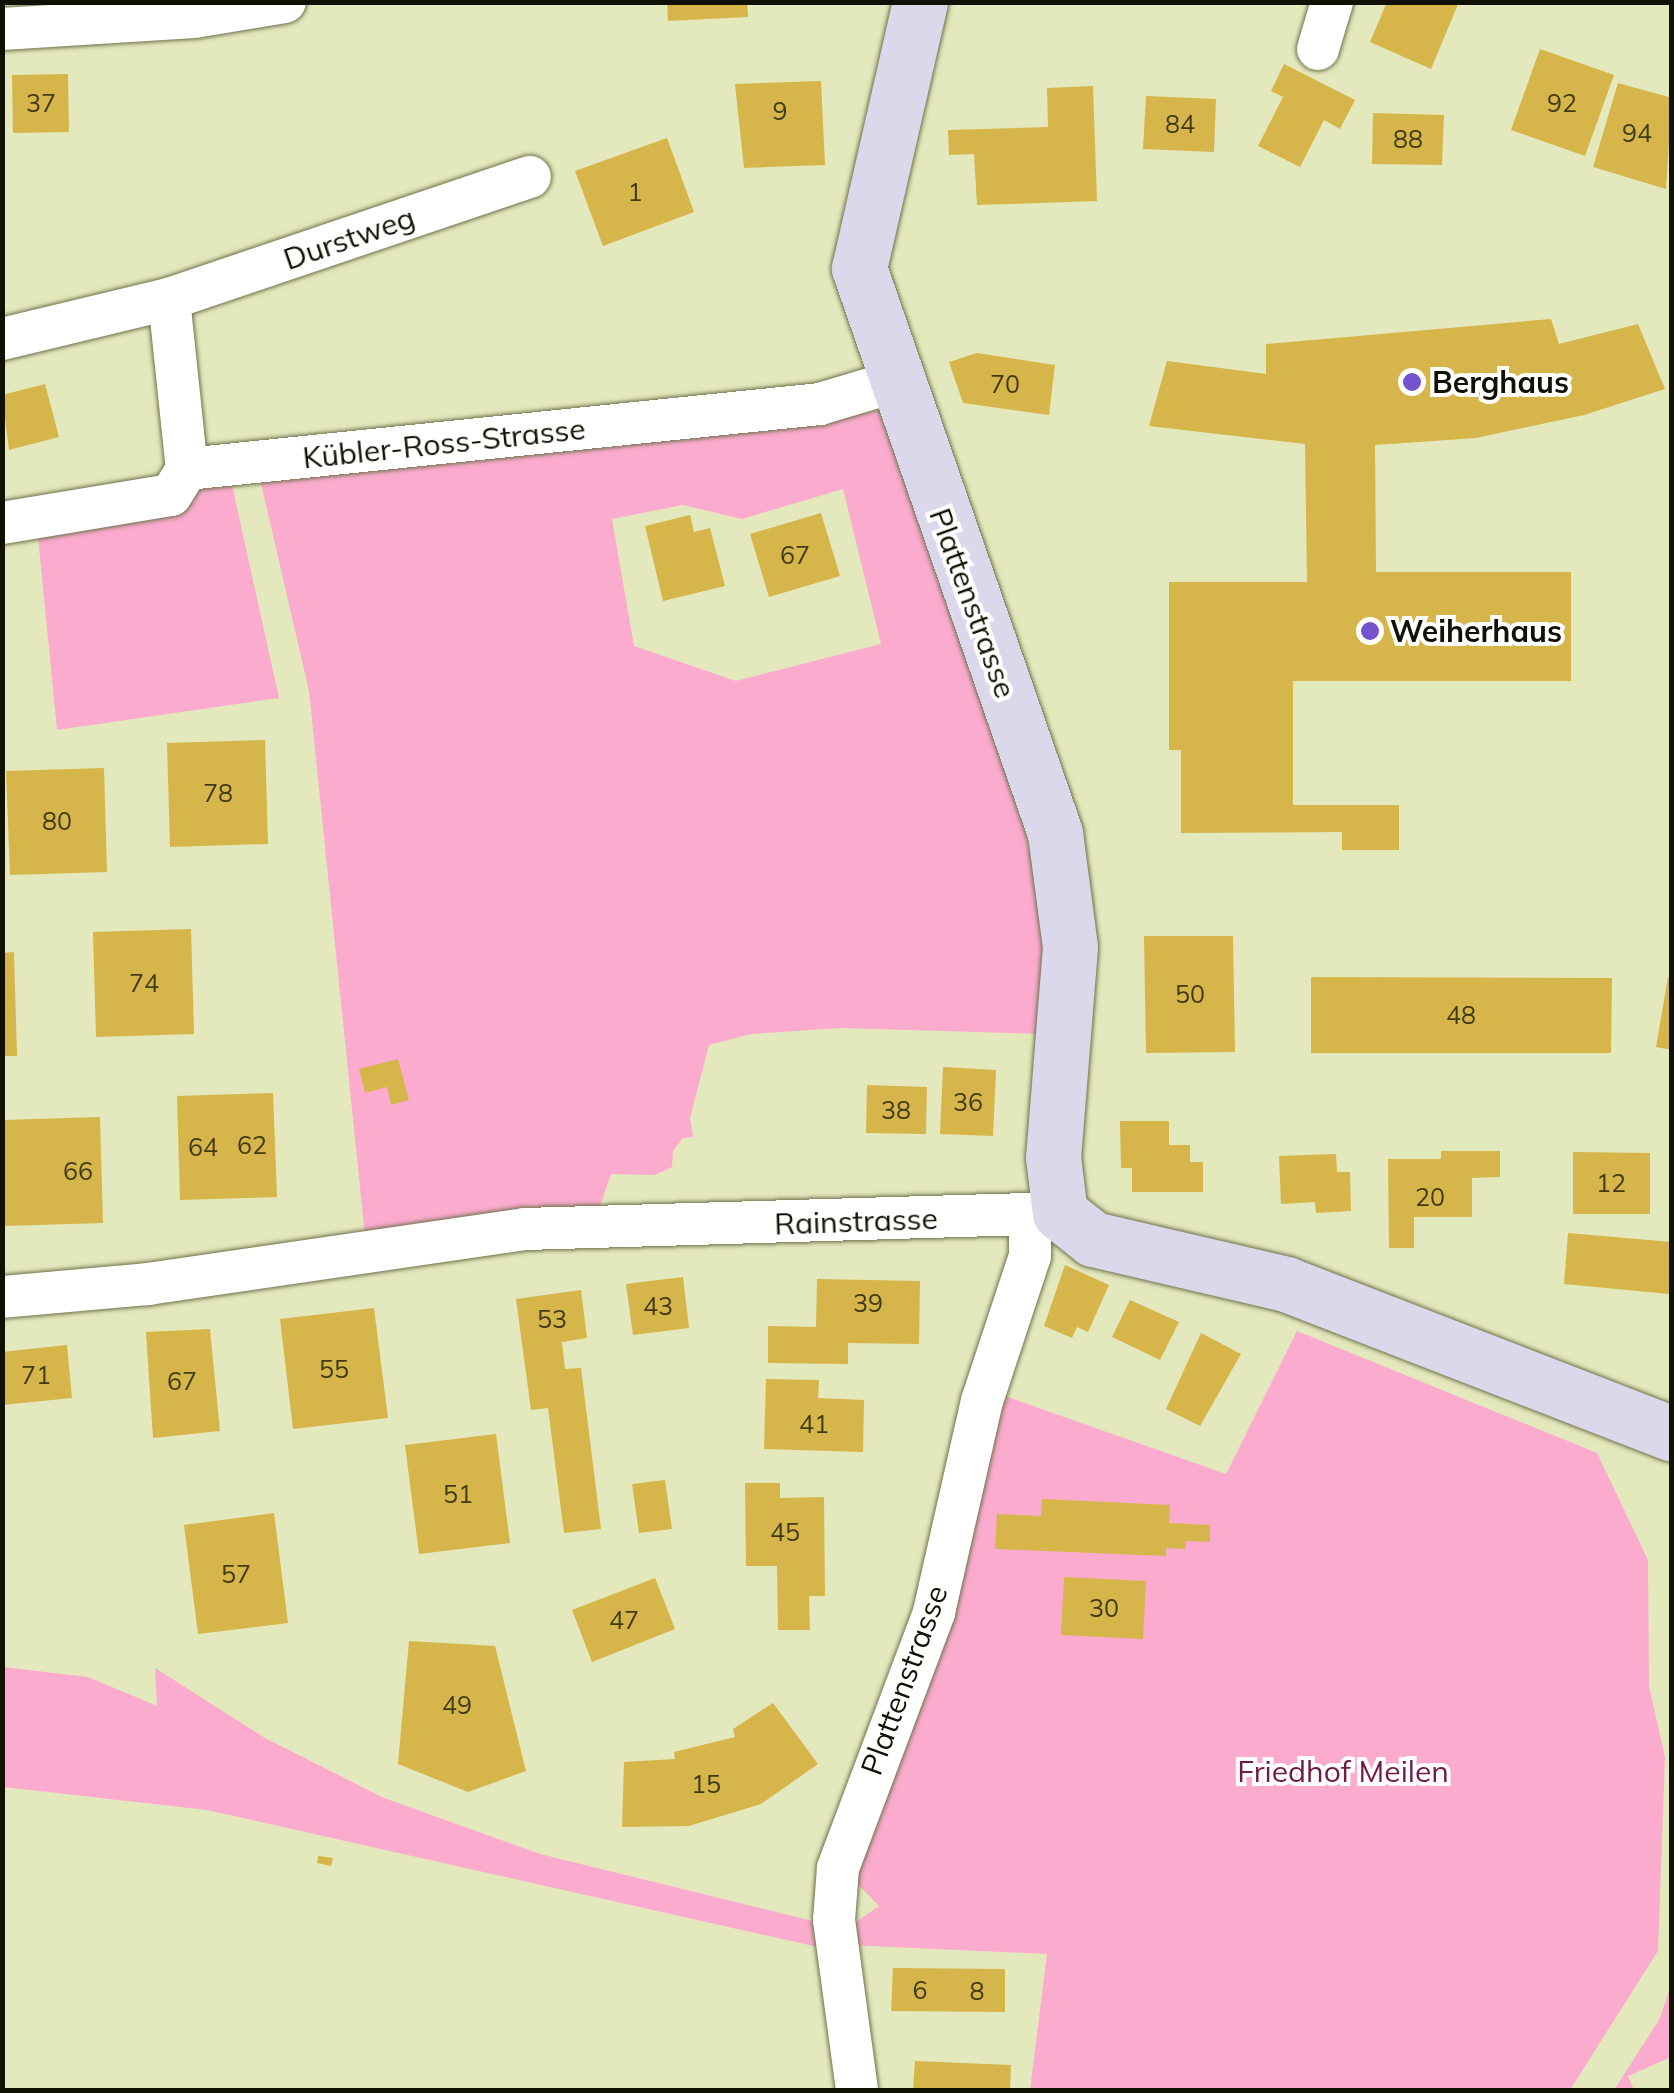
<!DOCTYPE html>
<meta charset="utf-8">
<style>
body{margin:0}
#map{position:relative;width:1674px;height:2093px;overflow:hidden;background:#e4e8bd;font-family:Mulish,sans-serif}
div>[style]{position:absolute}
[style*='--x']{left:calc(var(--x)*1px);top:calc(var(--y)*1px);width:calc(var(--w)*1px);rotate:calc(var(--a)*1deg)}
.green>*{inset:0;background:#fbabce}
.building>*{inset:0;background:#d6b54a}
.roads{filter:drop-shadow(0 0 2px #6f724b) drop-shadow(0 0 2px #6f724b)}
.street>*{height:42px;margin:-21px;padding:0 21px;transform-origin:21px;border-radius:21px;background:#fff}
.secondary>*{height:55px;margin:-27.5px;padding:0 27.5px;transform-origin:27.5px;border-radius:27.5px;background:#dbd8ec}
.dots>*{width:28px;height:28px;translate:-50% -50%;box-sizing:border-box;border:5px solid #fff;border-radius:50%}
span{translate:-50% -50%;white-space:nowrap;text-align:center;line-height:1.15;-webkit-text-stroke:8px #fff;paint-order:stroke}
.number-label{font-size:25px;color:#423a15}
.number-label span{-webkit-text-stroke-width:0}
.street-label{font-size:30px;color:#101103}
.poi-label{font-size:30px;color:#101103;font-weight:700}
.left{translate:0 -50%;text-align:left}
.park-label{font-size:30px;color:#701a49}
.frame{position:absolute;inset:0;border:5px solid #101103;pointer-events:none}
</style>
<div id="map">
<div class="green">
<i style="clip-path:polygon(evenodd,880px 411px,1025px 829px,1047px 942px,1041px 1034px,841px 1028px,751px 1034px,709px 1045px,690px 1118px,693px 1137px,683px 1138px,673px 1151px,672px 1167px,655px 1175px,611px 1174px,597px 1215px,365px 1236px,309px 691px,260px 479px,880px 411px,843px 489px,881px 644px,736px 681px,634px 646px,612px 519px,683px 505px,742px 519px,843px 489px)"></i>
<i style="clip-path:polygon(232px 485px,279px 698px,57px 730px,38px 537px,183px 510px,203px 486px)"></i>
<i style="clip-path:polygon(1297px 1331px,1597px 1453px,1648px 1560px,1649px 1686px,1665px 1757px,1658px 1951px,1570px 2090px,1030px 2090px,1047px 1954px,848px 1945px,856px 1922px,879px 1906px,856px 1882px,854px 1870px,1005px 1396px,1226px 1474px)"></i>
<i style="clip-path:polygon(3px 1667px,88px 1677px,157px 1706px,155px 1668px,265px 1738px,384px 1798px,540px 1854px,821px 1923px,818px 1947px,207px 1810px,3px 1787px)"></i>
<i style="clip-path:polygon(1671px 1986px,1671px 2057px,1628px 2076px,1634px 2090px,1614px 2090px,1659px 2020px)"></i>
</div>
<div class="building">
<i style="clip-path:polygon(667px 2px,747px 2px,748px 17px,668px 21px)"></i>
<i style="clip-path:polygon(1387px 2px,1459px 2px,1431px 69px,1370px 42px)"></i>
<i style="clip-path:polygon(1540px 49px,1614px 75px,1585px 156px,1511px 130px)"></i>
<i style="clip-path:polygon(1284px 64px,1355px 100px,1340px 129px,1324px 120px,1300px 167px,1258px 146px,1283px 97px,1271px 91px)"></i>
<i style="clip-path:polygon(68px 74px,69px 132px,13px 133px,12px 75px)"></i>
<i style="clip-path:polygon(821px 81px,825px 165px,744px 168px,735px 84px)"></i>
<i style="clip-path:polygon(1618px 83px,1672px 98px,1666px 189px,1593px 167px)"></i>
<i style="clip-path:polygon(1093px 86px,1097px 201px,977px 205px,974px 154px,949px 155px,948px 130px,1048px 127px,1047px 88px)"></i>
<i style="clip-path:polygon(1146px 96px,1216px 99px,1214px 152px,1143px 149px)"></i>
<i style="clip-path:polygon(1373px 113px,1444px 115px,1442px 165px,1372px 164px)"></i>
<i style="clip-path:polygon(667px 138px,694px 212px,603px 246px,575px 171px)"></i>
<i style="clip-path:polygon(1551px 319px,1559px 344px,1638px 324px,1665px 389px,1584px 415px,1476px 438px,1375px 445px,1376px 572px,1571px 572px,1571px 681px,1293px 681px,1293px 805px,1399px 805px,1399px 850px,1342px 850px,1342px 832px,1181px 833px,1181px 750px,1169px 750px,1169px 582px,1307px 582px,1305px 444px,1149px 426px,1167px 361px,1266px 374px,1266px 344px)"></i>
<i style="clip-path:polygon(977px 353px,1055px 365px,1049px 415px,963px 403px,949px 362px)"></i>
<i style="clip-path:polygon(45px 384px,59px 437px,9px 450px,2px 395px)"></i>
<i style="clip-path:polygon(821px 513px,840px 576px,769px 597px,750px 534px)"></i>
<i style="clip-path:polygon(690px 515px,694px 532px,710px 528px,725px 586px,663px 601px,645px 526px)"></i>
<i style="clip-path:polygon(265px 740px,268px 844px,170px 847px,167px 743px)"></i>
<i style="clip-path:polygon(104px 768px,107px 872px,10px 875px,6px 771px)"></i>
<i style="clip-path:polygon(191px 929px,194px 1034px,96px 1037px,93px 932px)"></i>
<i style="clip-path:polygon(1144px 936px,1233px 936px,1235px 1052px,1146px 1053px)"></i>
<i style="clip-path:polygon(14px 952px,17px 1056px,2px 1056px,2px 953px)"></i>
<i style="clip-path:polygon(1311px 977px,1612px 978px,1611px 1053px,1311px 1053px)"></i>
<i style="clip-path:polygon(1668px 977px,1672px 978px,1672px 1050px,1656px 1047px)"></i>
<i style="clip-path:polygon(398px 1059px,409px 1100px,391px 1105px,387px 1087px,365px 1093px,359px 1069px)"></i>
<i style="clip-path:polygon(943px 1067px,996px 1070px,993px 1136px,940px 1134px)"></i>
<i style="clip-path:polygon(867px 1085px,927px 1087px,926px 1134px,866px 1133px)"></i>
<i style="clip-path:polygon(273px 1093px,277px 1197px,180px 1200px,177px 1096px)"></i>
<i style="clip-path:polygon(100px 1117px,103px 1223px,5px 1226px,2px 1120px)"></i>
<i style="clip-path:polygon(1120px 1121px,1169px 1121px,1169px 1145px,1190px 1145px,1190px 1162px,1203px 1162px,1203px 1192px,1132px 1192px,1132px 1168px,1121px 1168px)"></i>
<i style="clip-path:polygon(1441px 1151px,1500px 1151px,1500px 1177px,1472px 1178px,1472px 1217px,1414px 1217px,1414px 1248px,1389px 1248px,1388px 1159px,1441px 1159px)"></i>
<i style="clip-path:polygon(1573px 1152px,1650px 1153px,1650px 1214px,1573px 1214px)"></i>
<i style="clip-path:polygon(1336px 1154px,1337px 1172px,1350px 1172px,1351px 1211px,1316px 1213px,1315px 1202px,1281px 1204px,1279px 1156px)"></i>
<i style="clip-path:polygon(1568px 1233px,1672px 1242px,1669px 1294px,1564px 1284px)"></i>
<i style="clip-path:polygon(1065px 1265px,1109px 1285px,1088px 1332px,1077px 1327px,1072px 1338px,1044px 1326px)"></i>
<i style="clip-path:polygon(683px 1277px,689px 1328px,633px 1335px,626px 1284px)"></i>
<i style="clip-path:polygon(817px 1279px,920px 1281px,919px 1344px,848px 1343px,848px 1364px,768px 1363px,768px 1326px,816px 1327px)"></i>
<i style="clip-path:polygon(581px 1290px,587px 1338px,562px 1342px,565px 1369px,581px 1368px,601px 1529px,564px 1533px,548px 1408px,531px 1410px,516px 1299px)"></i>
<i style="clip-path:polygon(1130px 1300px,1179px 1322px,1160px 1360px,1112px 1337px)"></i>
<i style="clip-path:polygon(374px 1308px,388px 1418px,293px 1429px,280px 1319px)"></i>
<i style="clip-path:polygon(210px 1329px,220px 1431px,153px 1438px,146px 1332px)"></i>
<i style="clip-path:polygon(1201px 1333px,1241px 1354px,1200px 1426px,1166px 1409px)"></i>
<i style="clip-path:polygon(67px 1345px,72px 1398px,2px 1405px,2px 1352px)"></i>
<i style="clip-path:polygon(766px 1379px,819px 1380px,818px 1398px,864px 1400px,863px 1452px,764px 1449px)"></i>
<i style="clip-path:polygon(496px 1434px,510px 1543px,419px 1554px,405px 1445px)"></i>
<i style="clip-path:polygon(665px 1480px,672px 1529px,639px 1533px,632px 1484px)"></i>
<i style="clip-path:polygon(745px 1483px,780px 1483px,780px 1498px,824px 1497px,825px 1596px,809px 1596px,810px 1630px,778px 1630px,777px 1566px,746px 1566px)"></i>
<i style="clip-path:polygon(1042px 1499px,1170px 1505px,1169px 1523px,1210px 1525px,1210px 1542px,1186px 1541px,1186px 1549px,1166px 1548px,1166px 1556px,995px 1549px,997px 1514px,1041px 1516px)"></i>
<i style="clip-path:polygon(274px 1513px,288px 1623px,198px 1634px,184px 1525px)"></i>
<i style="clip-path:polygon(1064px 1577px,1146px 1581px,1143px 1639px,1061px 1635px)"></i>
<i style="clip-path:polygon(655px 1578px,675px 1629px,592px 1662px,572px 1610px)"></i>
<i style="clip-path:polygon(409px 1641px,495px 1646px,526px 1771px,468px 1792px,398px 1764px)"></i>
<i style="clip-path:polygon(773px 1703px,818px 1764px,761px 1804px,689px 1826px,622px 1827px,624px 1762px,675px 1759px,674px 1752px,735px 1737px,733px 1729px)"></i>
<i style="clip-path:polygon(318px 1856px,333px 1858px,331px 1866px,317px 1863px)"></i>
<i style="clip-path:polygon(893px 1968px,1005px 1969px,1005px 2012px,891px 2011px)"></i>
<i style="clip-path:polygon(915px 2061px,1011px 2065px,1010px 2090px,913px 2090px)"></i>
</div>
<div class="roads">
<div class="street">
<i style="--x:2;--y:29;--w:192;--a:-3.6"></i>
<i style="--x:194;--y:17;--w:92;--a:-9.4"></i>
<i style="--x:1318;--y:49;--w:49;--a:-73.4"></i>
<i style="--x:169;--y:299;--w:171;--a:84"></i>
<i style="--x:2;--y:339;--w:172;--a:-13.5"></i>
<i style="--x:169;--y:299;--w:381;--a:-18.7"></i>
<i style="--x:2;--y:523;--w:171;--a:-9.4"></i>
<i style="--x:171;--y:495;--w:31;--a:-58"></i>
<i style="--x:187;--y:469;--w:636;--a:-5.86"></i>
<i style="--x:820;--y:404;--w:80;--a:-16.6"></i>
<i style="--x:2;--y:1297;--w:147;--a:-5.1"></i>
<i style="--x:148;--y:1284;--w:381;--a:-8.3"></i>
<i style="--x:525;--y:1229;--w:535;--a:-1.71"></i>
<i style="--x:857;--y:2090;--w:172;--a:-97.7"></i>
<i style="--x:834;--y:1920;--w:52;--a:-85.6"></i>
<i style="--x:838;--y:1868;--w:273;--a:-69.4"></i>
<i style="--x:934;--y:1612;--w:216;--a:-77.2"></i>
<i style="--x:982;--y:1401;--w:153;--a:-71.7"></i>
<i style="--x:1030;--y:1256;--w:40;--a:-90"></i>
</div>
<div class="secondary">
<i style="--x:920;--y:2;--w:273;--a:102.9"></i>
<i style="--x:859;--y:268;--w:598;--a:70.87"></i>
<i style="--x:1055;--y:833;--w:115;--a:82.5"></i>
<i style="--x:1070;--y:947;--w:211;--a:94.6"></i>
<i style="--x:1053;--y:1157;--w:56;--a:82.9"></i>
<i style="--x:1060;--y:1213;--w:42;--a:38.2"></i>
<i style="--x:1093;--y:1239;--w:198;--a:13.1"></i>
<i style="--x:1286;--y:1284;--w:414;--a:21.2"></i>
</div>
</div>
<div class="dots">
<i style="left:1412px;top:382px;background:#7453cd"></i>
<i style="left:1370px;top:631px;background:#7453cd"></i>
</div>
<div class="number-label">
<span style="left:41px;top:103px">37</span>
<span style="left:1562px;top:103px">92</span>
<span style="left:780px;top:111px">9</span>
<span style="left:1180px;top:124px">84</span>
<span style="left:1637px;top:133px">94</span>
<span style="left:1408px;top:139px">88</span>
<span style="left:635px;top:192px">1</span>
<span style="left:1005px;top:384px">70</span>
<span style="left:795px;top:555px">67</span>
<span style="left:218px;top:793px">78</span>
<span style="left:57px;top:821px">80</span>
<span style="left:144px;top:983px">74</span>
<span style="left:1190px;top:994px">50</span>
<span style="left:1461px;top:1015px">48</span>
<span style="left:968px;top:1102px">36</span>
<span style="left:896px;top:1110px">38</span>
<span style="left:252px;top:1145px">62</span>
<span style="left:203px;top:1147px">64</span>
<span style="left:78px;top:1171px">66</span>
<span style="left:1611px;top:1183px">12</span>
<span style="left:1430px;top:1197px">20</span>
<span style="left:868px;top:1303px">39</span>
<span style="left:658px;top:1306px">43</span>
<span style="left:552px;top:1319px">53</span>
<span style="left:334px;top:1369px">55</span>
<span style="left:36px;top:1375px">71</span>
<span style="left:182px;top:1381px">67</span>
<span style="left:814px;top:1424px">41</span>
<span style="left:458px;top:1494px">51</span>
<span style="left:785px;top:1532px">45</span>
<span style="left:236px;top:1574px">57</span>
<span style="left:1104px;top:1608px">30</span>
<span style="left:624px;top:1620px">47</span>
<span style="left:457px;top:1705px">49</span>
<span style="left:706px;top:1784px">15</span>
<span style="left:920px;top:1990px">6</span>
<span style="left:977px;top:1991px">8</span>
</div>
<div class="street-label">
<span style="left:349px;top:238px;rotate:-19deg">Durstweg</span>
<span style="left:444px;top:443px;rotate:-6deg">Kübler-Ross-Strasse</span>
<span style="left:973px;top:603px;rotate:70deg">Plattenstrasse</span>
<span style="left:856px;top:1221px;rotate:-2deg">Rainstrasse</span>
<span style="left:904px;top:1680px;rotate:-70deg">Plattenstrasse</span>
</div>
<div class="poi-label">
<span class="left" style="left:1432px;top:382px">Berghaus</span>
<span class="left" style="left:1390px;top:631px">Weiherhaus</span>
</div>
<div class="park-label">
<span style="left:1343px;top:1771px">Friedhof Meilen</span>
</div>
<div class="frame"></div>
</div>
